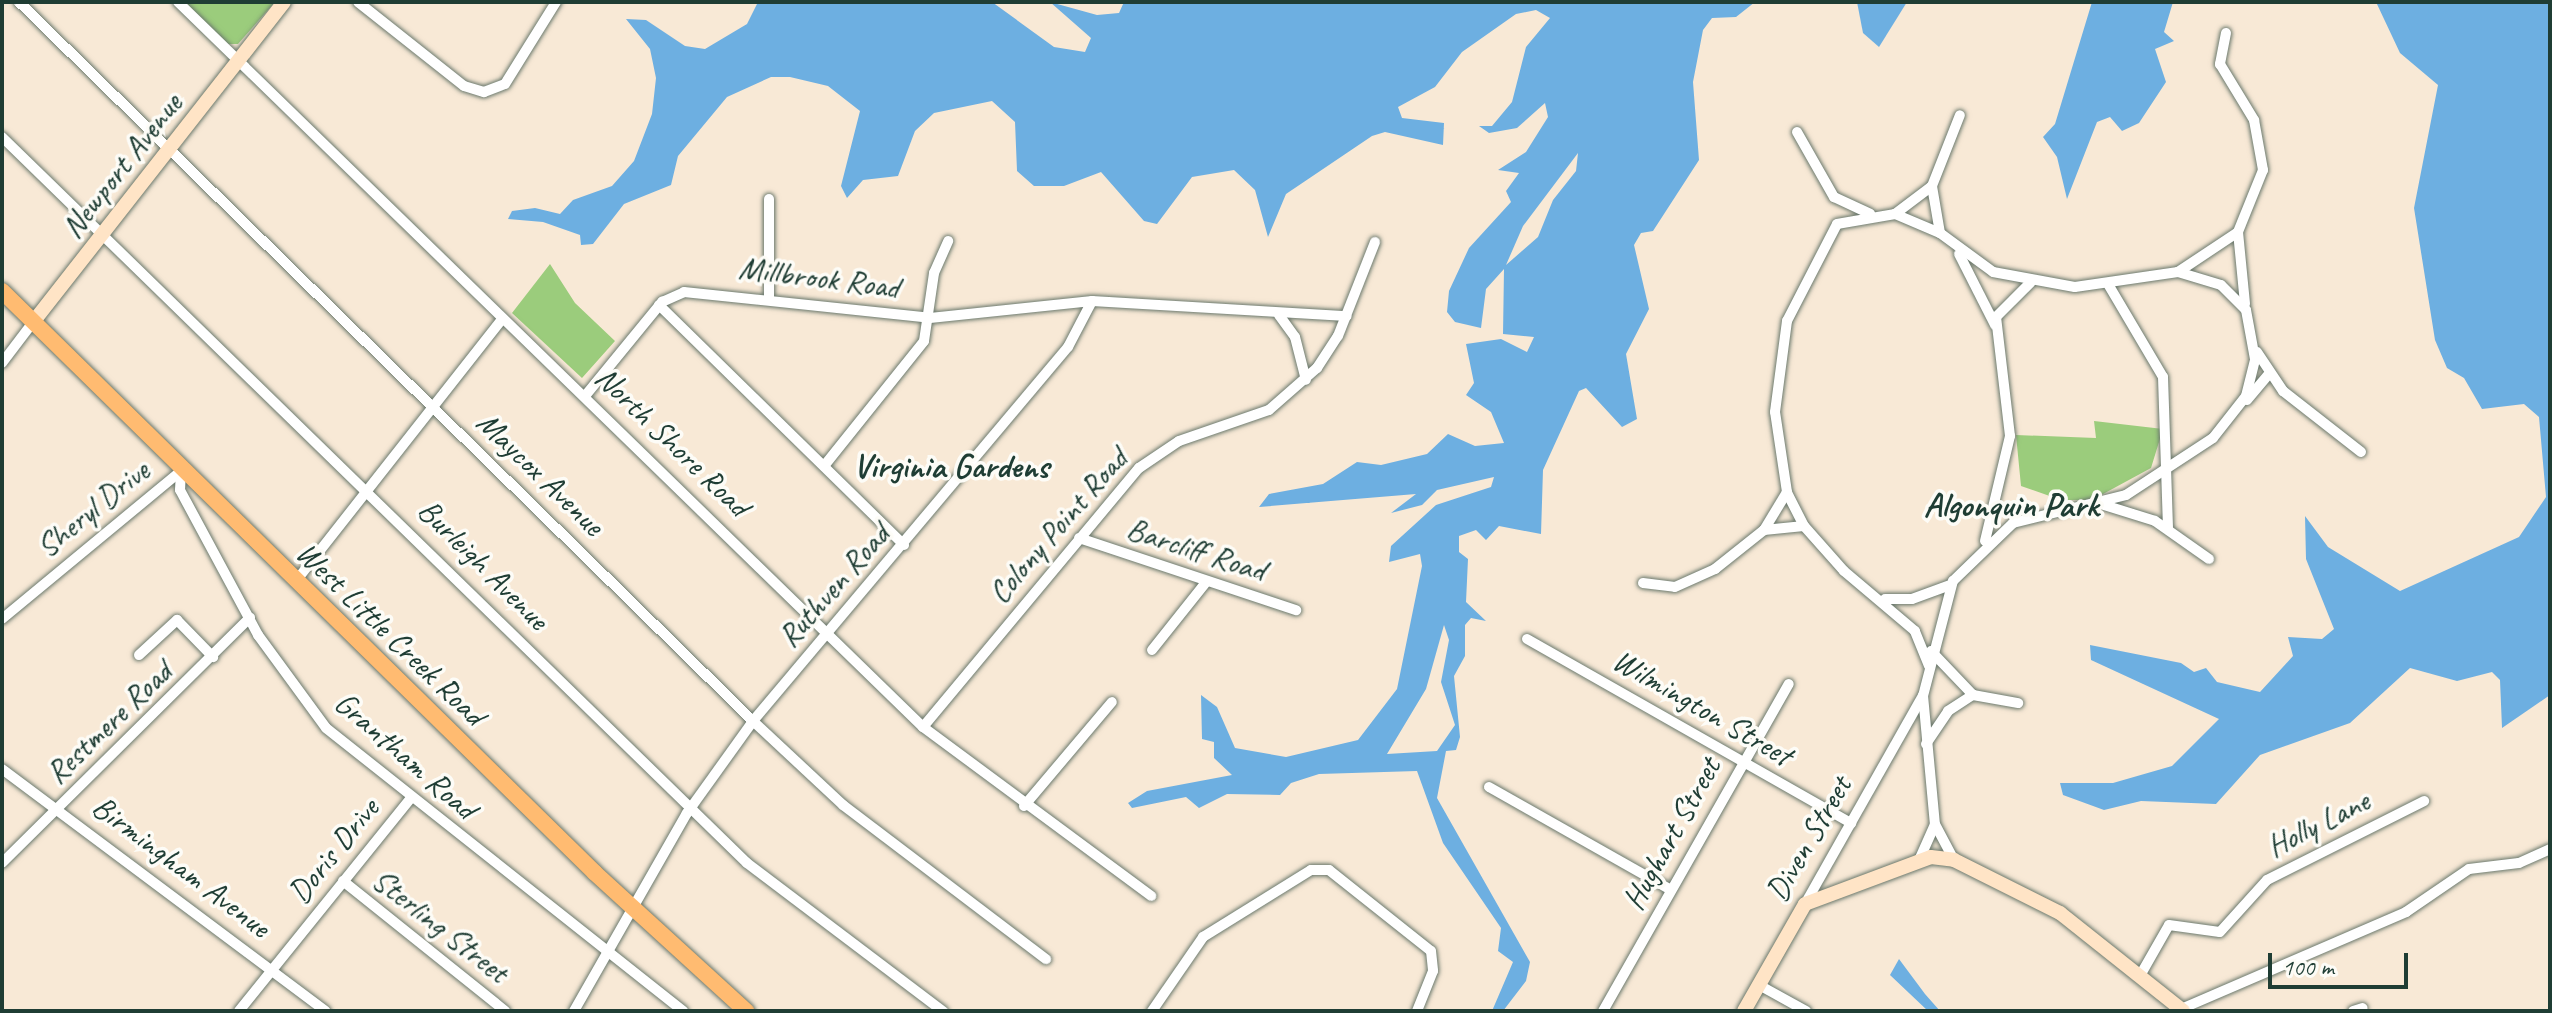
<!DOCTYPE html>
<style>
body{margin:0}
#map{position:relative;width:2552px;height:1013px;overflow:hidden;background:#f8e9d6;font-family:Caveat,sans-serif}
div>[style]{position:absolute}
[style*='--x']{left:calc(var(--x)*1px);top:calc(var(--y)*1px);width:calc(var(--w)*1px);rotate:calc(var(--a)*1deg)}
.green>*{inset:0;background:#9bcc7c}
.water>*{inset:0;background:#6dafe1}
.roads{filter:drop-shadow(0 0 2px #6b796d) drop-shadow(0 0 2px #6b796d)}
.street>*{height:10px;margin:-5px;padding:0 5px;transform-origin:5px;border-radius:5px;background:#fff}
.secondary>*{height:14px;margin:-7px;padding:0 7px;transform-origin:7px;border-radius:7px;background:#ffe4c6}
.primary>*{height:16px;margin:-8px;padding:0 8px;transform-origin:8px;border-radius:8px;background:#ffbb71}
span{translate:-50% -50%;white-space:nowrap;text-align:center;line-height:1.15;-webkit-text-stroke:7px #fdfcf7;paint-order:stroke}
.street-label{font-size:32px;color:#1f3d34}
.neighbourhood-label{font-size:34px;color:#1f3d34;font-weight:700}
.frame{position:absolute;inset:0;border:4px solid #1f3d34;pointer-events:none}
.scale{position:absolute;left:2268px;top:953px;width:140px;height:36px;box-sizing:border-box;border:4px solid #1f3d34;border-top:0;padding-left:10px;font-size:24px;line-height:28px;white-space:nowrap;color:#1f3d34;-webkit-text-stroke:6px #fdfcf7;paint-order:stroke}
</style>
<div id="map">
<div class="green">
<i style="clip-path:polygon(185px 2px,275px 2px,238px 44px,228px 44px)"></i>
<i style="clip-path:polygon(550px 264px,575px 303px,615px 341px,582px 378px,512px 313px)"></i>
<i style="clip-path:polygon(2094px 421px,2163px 429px,2151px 468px,2092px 500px,2061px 500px,2021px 486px,2016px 435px,2096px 438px)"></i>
</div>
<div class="water">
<i style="clip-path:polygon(evenodd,758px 2px,992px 2px,1054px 47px,1085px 52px,1091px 38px,1050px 2px,1097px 15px,1119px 13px,1124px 2px,1755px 2px,1736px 17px,1712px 18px,1703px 30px,1693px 82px,1699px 160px,1653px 231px,1641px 233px,1634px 245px,1649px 309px,1626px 354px,1637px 419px,1622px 427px,1586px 388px,1579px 391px,1543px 470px,1541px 534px,1499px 526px,1486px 540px,1476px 530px,1459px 536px,1459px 552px,1468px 559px,1466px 602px,1486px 621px,1471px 618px,1465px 625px,1465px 656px,1454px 676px,1460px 737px,1456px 750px,1446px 751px,1437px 798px,1530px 962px,1526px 981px,1503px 1011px,1492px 1011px,1513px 962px,1498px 951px,1501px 928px,1443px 843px,1417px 771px,1319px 774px,1291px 783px,1280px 795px,1227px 794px,1199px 808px,1186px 797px,1132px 808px,1128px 803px,1147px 791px,1232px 775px,1214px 758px,1214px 742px,1202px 739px,1201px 695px,1217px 707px,1235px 748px,1286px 757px,1358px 740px,1397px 689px,1422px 566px,1420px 554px,1389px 562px,1391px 546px,1436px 505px,1491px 487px,1494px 477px,1437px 490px,1422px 505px,1391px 513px,1416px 494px,1259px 507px,1269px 494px,1323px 484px,1357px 462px,1381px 465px,1427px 454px,1448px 434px,1475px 446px,1504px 443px,1491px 412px,1466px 395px,1474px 383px,1466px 344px,1501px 339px,1527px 352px,1534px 337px,1503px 334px,1504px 269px,1486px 289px,1481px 328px,1455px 322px,1447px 312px,1449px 291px,1469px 248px,1511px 202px,1506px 191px,1519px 173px,1498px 170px,1526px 152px,1548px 117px,1545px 103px,1517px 128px,1489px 133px,1479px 126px,1492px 126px,1512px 102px,1526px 47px,1550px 18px,1536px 10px,1516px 14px,1462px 52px,1435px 87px,1398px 107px,1402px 118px,1444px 123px,1443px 145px,1385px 132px,1372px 136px,1286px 194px,1268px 237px,1255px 190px,1234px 170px,1192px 177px,1157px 224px,1144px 221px,1101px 172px,1064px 186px,1034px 186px,1017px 171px,1015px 122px,992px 101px,934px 113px,915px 131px,898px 176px,863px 180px,847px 198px,841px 186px,860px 111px,828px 86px,790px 77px,771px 77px,727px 97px,678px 156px,671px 185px,624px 204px,593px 244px,581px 245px,580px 235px,543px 222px,508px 219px,512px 211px,535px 208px,560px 214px,573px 200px,612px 186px,634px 161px,652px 114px,656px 78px,650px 49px,626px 19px,646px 20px,685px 46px,705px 49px,747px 24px,758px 2px,1578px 153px,1576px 171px,1553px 200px,1538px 237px,1506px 265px,1523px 226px,1578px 153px,758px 2px,1444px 625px,1449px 640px,1441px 682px,1455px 725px,1437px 751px,1387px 754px,1426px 689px,1444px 625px)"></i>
<i style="clip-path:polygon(1857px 2px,1907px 2px,1879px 47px,1863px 33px)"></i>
<i style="clip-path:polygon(2092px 2px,2173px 2px,2164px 32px,2174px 41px,2155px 49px,2166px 82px,2139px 123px,2122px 131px,2110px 117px,2097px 122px,2067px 199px,2057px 157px,2043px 137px,2055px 124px)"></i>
<i style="clip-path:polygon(2376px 2px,2550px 2px,2550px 695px,2502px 728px,2500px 680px,2492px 672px,2457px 681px,2410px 668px,2350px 723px,2260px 755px,2216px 804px,2141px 801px,2104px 810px,2063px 795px,2060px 783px,2113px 783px,2172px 766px,2219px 719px,2091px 660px,2090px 645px,2181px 663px,2194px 672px,2206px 668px,2217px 682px,2260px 692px,2293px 656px,2288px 637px,2322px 639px,2334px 629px,2306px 559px,2305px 516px,2328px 547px,2400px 591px,2519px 537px,2546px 497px,2539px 417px,2524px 404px,2482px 409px,2464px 378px,2447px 368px,2435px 340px,2414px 208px,2438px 85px,2400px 53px)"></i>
<i style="clip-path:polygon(1899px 959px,1925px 994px,1940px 1011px,1928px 1011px,1890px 975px)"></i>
</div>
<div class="roads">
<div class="street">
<i style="--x:19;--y:2;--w:1027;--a:44.41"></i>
<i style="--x:753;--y:721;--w:123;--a:43"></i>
<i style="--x:843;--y:805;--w:255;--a:37.2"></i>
<i style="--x:178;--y:2;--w:1040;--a:44.22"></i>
<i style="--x:923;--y:727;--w:284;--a:36.5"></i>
<i style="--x:358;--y:2;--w:135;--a:38.4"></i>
<i style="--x:464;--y:86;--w:21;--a:17"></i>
<i style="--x:484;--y:92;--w:22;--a:-21"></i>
<i style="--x:505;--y:84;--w:97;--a:-58.1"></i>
<i style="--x:2226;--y:33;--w:32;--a:101"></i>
<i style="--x:2220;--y:64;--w:66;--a:58.7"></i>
<i style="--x:2254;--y:120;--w:51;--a:79.8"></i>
<i style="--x:2263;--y:170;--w:67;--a:112"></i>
<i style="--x:2238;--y:232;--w:72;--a:84.4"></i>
<i style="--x:1797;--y:132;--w:75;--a:60.4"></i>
<i style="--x:1834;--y:197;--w:40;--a:25"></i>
<i style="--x:2;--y:137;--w:1040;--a:44.26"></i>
<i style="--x:747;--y:863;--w:246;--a:37.1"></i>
<i style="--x:1895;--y:214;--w:46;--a:-37.1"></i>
<i style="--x:1940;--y:233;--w:48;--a:-99.7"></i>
<i style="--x:1932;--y:186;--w:76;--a:-68.5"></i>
<i style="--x:1959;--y:254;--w:80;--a:63.1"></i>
<i style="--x:2108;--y:284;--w:108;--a:59.4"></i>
<i style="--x:2163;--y:377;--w:152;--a:88.1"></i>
<i style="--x:769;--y:297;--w:98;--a:-90"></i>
<i style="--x:659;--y:305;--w:343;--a:44.4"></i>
<i style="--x:1279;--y:315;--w:27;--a:54"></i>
<i style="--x:1295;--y:337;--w:44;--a:75.7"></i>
<i style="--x:2257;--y:352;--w:47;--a:56.3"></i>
<i style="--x:2283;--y:391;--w:99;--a:38"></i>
<i style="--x:2;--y:363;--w:53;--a:-52.7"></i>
<i style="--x:585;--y:396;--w:122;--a:-50.7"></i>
<i style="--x:662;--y:302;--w:24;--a:-24"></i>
<i style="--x:684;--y:292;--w:247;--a:6"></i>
<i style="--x:930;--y:318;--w:163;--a:-6"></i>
<i style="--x:2247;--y:400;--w:34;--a:-50"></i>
<i style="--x:824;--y:466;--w:160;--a:-51.3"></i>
<i style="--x:924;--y:341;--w:69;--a:-81.6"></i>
<i style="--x:934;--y:273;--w:35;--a:-66"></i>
<i style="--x:181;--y:471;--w:19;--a:93"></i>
<i style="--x:180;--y:490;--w:165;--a:61.7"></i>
<i style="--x:258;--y:635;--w:115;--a:53.8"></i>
<i style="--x:326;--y:728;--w:456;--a:38.4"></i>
<i style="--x:2104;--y:505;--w:53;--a:17.4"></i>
<i style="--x:2155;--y:521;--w:66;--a:35.1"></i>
<i style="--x:1764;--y:530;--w:44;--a:-58.8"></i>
<i style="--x:1079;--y:538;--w:229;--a:18.4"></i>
<i style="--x:1985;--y:541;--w:108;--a:-76.6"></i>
<i style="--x:2010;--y:436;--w:120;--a:-96.7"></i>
<i style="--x:1996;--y:317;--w:49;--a:-45"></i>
<i style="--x:296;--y:581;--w:333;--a:-51.8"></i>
<i style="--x:1643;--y:583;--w:32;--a:7"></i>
<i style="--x:1675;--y:587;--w:44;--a:-24.2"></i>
<i style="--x:1715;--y:569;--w:63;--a:-38.5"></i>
<i style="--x:1764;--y:530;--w:40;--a:-5.7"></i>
<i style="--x:1885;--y:599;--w:27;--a:0"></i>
<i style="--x:1912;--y:599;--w:40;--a:-20.2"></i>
<i style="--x:2;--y:619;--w:231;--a:-39.6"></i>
<i style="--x:1527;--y:639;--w:373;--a:29.6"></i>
<i style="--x:1152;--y:650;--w:88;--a:-51.4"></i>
<i style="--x:1931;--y:651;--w:61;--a:46.3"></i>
<i style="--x:1973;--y:695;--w:46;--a:10.1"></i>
<i style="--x:139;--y:655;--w:52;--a:-42.6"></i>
<i style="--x:177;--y:620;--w:52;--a:45.8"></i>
<i style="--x:1929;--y:666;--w:38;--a:-112"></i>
<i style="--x:1915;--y:631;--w:93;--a:-139.8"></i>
<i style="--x:1844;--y:571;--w:60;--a:-131.6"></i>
<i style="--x:1804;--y:526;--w:38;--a:-117"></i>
<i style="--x:1787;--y:492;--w:81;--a:-98.5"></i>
<i style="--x:1775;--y:412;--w:92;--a:-82.5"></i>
<i style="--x:1787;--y:321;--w:109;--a:-62.7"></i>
<i style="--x:1837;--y:224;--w:59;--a:-9.8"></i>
<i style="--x:1895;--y:214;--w:49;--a:22.9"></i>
<i style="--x:1940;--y:233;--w:66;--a:36.3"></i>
<i style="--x:1993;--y:272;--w:83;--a:10.4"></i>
<i style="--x:2075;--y:287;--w:104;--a:-8.3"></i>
<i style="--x:2178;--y:272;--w:72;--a:-33.7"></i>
<i style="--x:923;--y:727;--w:337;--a:-50.2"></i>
<i style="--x:1139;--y:468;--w:48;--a:-34"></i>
<i style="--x:1179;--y:441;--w:95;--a:-19"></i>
<i style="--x:1269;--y:410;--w:64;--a:-41.2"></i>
<i style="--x:1317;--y:368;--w:38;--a:-57"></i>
<i style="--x:1338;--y:336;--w:101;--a:-68.5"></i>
<i style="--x:1926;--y:744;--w:40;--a:-56"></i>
<i style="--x:1948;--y:711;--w:30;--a:-33"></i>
<i style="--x:2;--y:769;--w:404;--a:36.8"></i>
<i style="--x:1489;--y:787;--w:209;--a:29.5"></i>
<i style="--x:1024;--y:806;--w:136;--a:-49.8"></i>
<i style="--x:1920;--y:858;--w:36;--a:-66"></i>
<i style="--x:1954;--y:860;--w:40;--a:-118"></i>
<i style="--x:1935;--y:825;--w:130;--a:-95.3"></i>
<i style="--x:1923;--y:696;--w:119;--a:-75.4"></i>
<i style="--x:1953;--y:581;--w:83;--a:-44"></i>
<i style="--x:2013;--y:523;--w:116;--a:-13.9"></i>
<i style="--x:2126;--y:495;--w:104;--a:-33.2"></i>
<i style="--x:2213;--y:438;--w:53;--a:-51.8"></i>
<i style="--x:2246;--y:396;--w:38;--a:-76"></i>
<i style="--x:2255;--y:359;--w:50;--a:-100.4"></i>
<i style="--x:2246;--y:310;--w:35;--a:-135"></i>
<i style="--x:2221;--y:285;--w:45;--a:-163.2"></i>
<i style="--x:2;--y:863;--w:349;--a:-44.7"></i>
<i style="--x:343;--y:881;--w:208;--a:38.7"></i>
<i style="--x:1805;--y:904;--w:238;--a:-60.5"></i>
<i style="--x:2141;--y:974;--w:56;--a:-60.3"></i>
<i style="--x:2169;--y:925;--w:51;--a:7.8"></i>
<i style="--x:2220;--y:932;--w:70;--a:-47.9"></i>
<i style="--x:2267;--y:880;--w:176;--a:-26.7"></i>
<i style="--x:1759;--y:985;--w:54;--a:29"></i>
<i style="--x:2181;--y:1009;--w:245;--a:-23.3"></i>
<i style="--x:2406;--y:912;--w:76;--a:-34.3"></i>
<i style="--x:2469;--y:869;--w:50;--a:-6.8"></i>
<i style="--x:2519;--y:863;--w:34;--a:-24"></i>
<i style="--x:239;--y:1011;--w:272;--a:-51.1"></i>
<i style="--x:574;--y:1011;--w:228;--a:-60.3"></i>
<i style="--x:687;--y:813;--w:113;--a:-54.3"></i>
<i style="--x:753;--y:721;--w:489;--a:-49.9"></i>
<i style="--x:1068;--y:347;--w:52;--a:-62.4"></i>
<i style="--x:1092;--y:301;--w:255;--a:3.4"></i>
<i style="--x:1152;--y:1011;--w:90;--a:-55.4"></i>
<i style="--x:1203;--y:937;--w:127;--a:-31.8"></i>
<i style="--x:1311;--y:870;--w:18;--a:0"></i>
<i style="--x:1329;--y:870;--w:130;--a:38.5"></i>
<i style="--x:1431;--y:951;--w:20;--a:84"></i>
<i style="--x:1433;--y:971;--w:43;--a:111.8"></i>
<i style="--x:1603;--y:1011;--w:376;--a:-60.4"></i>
<i style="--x:2353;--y:1011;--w:10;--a:-17"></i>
</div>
<div class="secondary">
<i style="--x:34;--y:321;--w:405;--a:-51.9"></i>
<i style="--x:1744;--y:1011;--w:123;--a:-60.3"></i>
<i style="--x:1805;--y:904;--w:134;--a:-20.5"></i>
<i style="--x:1931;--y:857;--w:23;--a:7"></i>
<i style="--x:1954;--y:860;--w:119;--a:26.6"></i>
<i style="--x:2060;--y:913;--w:157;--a:38.5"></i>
</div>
<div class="primary">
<i style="--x:2;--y:291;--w:831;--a:44.46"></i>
<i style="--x:595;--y:873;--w:205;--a:42.4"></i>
</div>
</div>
<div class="street-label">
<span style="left:122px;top:166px;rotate:-52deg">Newport Avenue</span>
<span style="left:819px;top:278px;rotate:7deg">Millbrook Road</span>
<span style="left:672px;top:442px;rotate:44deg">North Shore Road</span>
<span style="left:540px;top:474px;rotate:44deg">Maycox Avenue</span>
<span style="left:93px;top:509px;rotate:-39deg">Sheryl Drive</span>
<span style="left:1058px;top:526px;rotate:-49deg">Colony Point Road</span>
<span style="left:1196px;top:550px;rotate:18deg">Barcliff Road</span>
<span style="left:483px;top:565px;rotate:45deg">Burleigh Avenue</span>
<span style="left:834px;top:586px;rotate:-49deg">Ruthven Road</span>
<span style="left:390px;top:634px;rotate:44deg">West Little Creek Road</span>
<span style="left:1702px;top:708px;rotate:30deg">Wilmington Street</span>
<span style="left:109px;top:723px;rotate:-44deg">Restmere Road</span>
<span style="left:405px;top:756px;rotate:41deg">Grantham Road</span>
<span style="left:2318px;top:824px;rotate:-27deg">Holly Lane</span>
<span style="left:1672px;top:834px;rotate:-61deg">Hughart Street</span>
<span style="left:1809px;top:839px;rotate:-60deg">Diven Street</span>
<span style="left:334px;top:851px;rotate:-51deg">Doris Drive</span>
<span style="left:181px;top:867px;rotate:37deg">Birmingham Avenue</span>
<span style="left:440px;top:926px;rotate:38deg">Sterling Street</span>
</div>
<div class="neighbourhood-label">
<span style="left:951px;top:466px">Virginia Gardens</span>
<span style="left:2011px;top:505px">Algonquin Park</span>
</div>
<div class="frame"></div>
<div class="scale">100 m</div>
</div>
